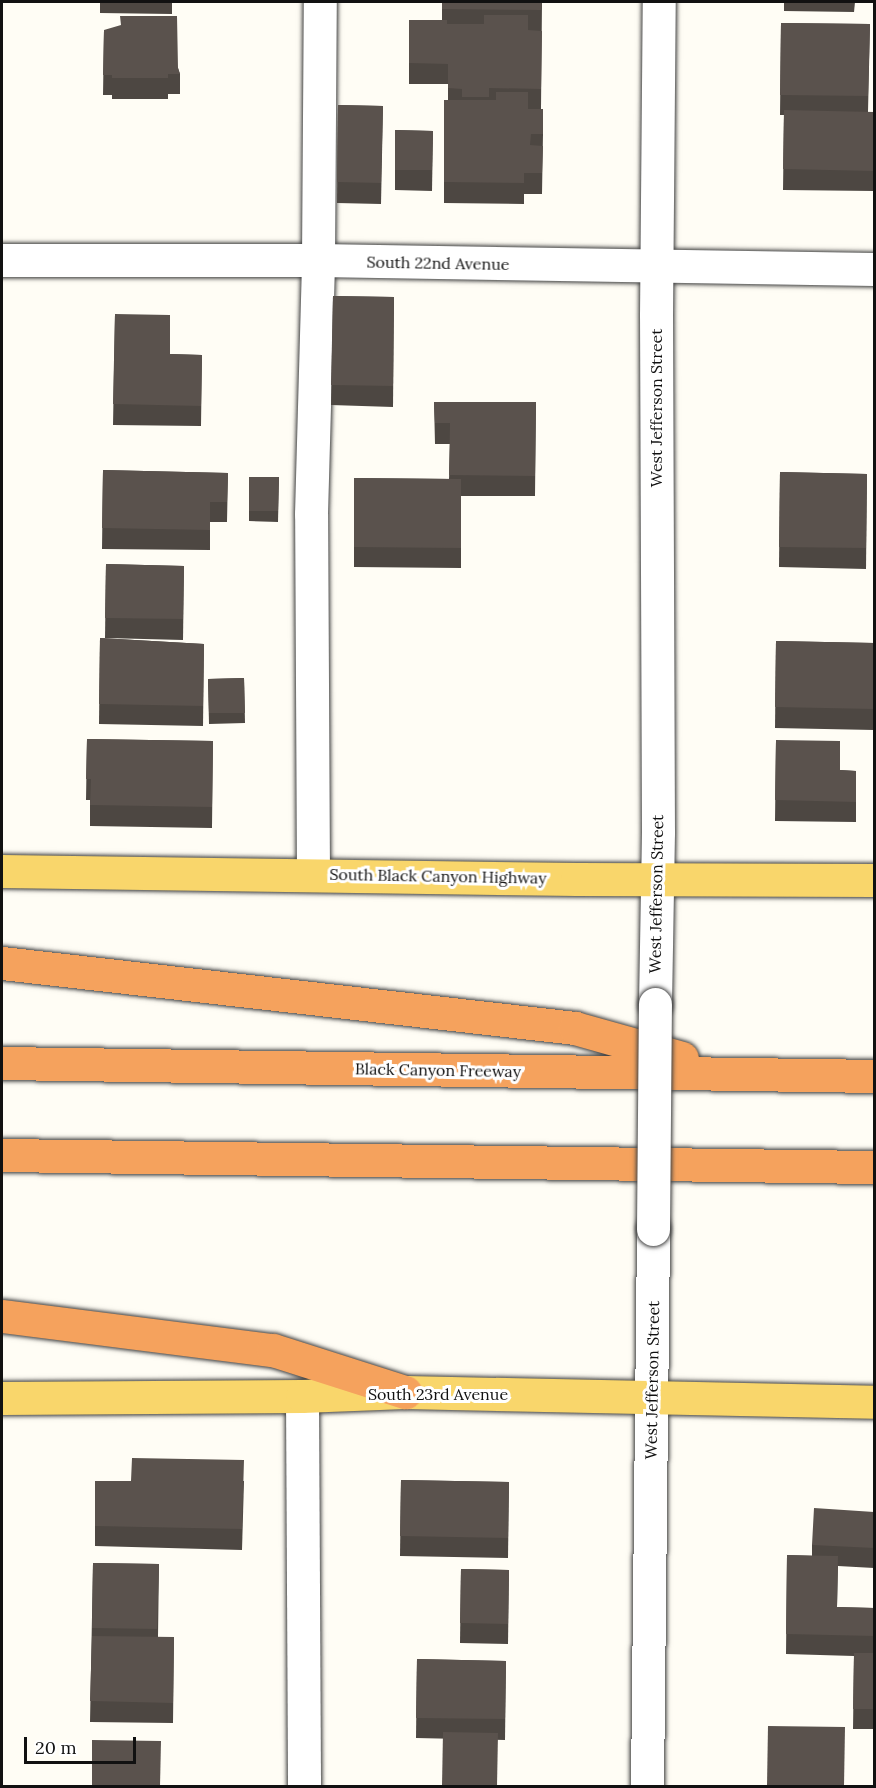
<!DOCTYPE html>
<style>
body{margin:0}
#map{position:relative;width:876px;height:1788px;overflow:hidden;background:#fffdf5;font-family:Lora,serif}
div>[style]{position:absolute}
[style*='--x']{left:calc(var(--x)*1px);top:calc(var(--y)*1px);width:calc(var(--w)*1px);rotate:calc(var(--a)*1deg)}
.roads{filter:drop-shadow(0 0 2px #444) drop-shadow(0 0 2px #444)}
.minor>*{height:33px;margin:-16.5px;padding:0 16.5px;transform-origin:16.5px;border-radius:16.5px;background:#fff}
.major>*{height:33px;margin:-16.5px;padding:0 16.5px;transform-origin:16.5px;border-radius:16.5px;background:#f9d66b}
.highway>*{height:33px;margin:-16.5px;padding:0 16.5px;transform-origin:16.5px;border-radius:16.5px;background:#f5a25d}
.bridges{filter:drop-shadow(0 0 2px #444) drop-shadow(0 0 2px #444)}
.minor-bridge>*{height:33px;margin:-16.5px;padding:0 16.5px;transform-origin:16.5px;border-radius:16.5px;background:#fff}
.wall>*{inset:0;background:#4d4742}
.building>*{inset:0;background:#5a524d}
span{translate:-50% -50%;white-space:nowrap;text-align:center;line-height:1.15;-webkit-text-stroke:6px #fff;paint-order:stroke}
.street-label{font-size:16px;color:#111}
.frame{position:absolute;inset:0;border:3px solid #111;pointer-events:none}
.scale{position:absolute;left:24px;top:1737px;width:112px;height:27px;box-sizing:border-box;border:3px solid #111;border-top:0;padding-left:8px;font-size:18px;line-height:21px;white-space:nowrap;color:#111;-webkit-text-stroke:4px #fff;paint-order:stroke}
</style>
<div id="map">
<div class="roads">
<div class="minor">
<i style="--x:2;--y:260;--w:316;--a:0"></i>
<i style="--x:318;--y:260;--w:556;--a:0.93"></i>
<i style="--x:313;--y:874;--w:360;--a:-90.3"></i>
<i style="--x:311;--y:514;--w:254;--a:-88.4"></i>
<i style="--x:318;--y:260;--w:258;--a:-89.6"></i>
<i style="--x:655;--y:1004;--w:172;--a:-89"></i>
<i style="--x:658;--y:832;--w:517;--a:-90.22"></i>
<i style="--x:656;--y:315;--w:313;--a:-89.5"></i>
<i style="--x:302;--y:1396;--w:390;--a:89.7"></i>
<i style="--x:647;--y:1786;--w:557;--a:-89.38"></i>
</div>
<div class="major">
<i style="--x:2;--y:871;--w:575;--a:0.8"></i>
<i style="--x:577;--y:879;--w:297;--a:0.2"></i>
<i style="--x:2;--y:1398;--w:300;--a:-0.4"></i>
<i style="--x:302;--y:1396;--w:103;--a:-2.2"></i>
<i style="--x:405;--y:1392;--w:469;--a:1.2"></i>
</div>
<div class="highway">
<i style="--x:2;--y:963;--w:577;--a:6.47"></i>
<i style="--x:575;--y:1028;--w:111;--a:15.7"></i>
<i style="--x:2;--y:1063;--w:872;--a:0.85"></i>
<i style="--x:2;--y:1155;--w:872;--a:0.79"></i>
<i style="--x:2;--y:1316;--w:273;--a:7.2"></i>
<i style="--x:273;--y:1350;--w:139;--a:17.7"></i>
</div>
</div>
<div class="bridges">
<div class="minor-bridge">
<i style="--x:653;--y:1229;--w:225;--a:-89.5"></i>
</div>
</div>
<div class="wall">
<i style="clip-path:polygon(100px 2px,172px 2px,172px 14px,100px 13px)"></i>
<i style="clip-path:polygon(442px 2px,542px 2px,541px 109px,543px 134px,542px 194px,524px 194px,524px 204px,444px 203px,444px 100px,448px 100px,448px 84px,409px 84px,409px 20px,442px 20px)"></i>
<i style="clip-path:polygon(784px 2px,855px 2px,854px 12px,784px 11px)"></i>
<i style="clip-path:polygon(781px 23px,870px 24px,868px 112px,874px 112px,874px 191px,783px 190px,784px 115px,780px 115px)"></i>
<i style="clip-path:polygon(104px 30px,178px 68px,180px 74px,180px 94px,168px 94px,168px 99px,112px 99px,112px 95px,103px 95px)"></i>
<i style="clip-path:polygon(338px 105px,383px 106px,381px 204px,337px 203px)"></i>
<i style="clip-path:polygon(395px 130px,433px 131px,432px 191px,395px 190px)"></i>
<i style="clip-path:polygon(333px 296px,394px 297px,393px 407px,331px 405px)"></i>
<i style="clip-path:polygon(115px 314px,170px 354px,202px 355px,201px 426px,113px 425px)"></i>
<i style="clip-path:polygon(434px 402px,536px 402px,535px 496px,461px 496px,461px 568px,354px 567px,354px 478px,449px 479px,450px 444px,435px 444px)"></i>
<i style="clip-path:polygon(103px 470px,228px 473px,227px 522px,210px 522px,210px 550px,102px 549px)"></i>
<i style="clip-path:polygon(780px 472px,867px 474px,866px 569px,779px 567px)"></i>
<i style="clip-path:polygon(249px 477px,279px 477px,278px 522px,249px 521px)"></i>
<i style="clip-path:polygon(106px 564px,184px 566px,183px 640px,105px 638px)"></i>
<i style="clip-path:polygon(100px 638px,204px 644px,203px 726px,99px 724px)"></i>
<i style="clip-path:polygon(776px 641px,874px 643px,874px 730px,775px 728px)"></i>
<i style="clip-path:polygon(244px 678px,245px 723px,209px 724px,208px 679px)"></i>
<i style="clip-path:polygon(87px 739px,213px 741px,212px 828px,90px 826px,90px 800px,86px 800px)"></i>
<i style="clip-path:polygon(776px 740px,840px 770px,856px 771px,856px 822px,775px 821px)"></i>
<i style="clip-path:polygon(401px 1480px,509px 1482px,508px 1558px,400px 1556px)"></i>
<i style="clip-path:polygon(95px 1481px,244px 1481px,242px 1550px,95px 1546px)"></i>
<i style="clip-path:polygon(874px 1491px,874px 1568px,838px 1566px,837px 1607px,874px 1608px,874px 1729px,853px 1729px,854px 1656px,786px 1654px,787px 1555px,812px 1556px,812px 1545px,874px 1512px)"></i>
<i style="clip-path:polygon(93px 1563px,159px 1564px,158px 1637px,174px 1637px,173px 1723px,90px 1722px)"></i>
<i style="clip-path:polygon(461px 1569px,509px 1570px,508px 1644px,460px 1643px)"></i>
<i style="clip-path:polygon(417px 1659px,506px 1661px,505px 1740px,416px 1738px)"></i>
</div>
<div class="building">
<i style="clip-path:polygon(442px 2px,542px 2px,541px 10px,442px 9px)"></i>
<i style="clip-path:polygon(484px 15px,528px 15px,528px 30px,542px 31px,541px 89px,489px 88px,489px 97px,462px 97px,462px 89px,448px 88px,448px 64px,409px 63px,409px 20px,447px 20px,447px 24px,484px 24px)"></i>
<i style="clip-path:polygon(120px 16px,177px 16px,178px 68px,180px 74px,168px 74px,168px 78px,112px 78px,112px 75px,103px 75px,104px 30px,121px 25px)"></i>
<i style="clip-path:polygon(781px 23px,870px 24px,868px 96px,780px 95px)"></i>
<i style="clip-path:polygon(496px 92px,528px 92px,528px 109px,543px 109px,543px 134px,531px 134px,530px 145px,543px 146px,542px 173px,524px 173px,524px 183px,444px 182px,444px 100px,496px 100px)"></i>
<i style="clip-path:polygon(338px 105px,383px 106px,381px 183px,337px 182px)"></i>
<i style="clip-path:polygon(784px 110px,874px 112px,874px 171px,783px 169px)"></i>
<i style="clip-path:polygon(395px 130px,433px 131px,432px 170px,395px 170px)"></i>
<i style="clip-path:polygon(333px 296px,394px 297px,393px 386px,331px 385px)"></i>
<i style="clip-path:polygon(115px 314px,170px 315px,170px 354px,202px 355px,201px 406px,113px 404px)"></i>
<i style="clip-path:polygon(434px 402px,536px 402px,535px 476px,449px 475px,450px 423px,435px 423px)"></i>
<i style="clip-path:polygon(103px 470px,228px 473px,227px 502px,210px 502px,210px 530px,102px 528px)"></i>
<i style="clip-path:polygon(780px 472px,867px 474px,866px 548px,779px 547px)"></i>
<i style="clip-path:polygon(249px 477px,279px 477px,278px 511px,249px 511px)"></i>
<i style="clip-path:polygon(354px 478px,461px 479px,461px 548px,354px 547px)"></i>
<i style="clip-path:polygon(106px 564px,184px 566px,183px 619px,105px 618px)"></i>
<i style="clip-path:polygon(100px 638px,204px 644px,203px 706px,99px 704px)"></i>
<i style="clip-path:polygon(776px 641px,874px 643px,874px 709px,775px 707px)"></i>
<i style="clip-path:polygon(244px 678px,245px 713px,209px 713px,208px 679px)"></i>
<i style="clip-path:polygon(87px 739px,213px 741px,212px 807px,90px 805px,91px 779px,86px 779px)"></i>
<i style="clip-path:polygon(776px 740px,840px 741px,840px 770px,856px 771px,856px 802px,775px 800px)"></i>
<i style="clip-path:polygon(132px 1458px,244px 1460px,242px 1529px,95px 1526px,95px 1481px,131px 1481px)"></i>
<i style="clip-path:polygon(401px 1480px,509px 1482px,508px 1538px,400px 1536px)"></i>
<i style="clip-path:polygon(874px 1491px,874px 1548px,812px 1545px,814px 1508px,874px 1512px)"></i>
<i style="clip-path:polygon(787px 1555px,838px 1556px,837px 1607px,874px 1608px,874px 1636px,786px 1634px)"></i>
<i style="clip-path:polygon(93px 1563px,159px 1564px,157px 1629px,92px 1628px)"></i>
<i style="clip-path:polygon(461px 1569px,509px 1570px,508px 1624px,460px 1623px)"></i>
<i style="clip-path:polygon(92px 1636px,174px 1637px,173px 1703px,90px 1701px)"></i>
<i style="clip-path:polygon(854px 1653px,874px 1653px,874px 1709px,853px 1709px)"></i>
<i style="clip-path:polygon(417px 1659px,506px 1661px,505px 1719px,416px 1718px)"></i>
<i style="clip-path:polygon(768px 1726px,845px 1727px,844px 1786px,767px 1786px)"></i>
<i style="clip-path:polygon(443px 1732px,498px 1733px,497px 1786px,442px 1786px)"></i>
<i style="clip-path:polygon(92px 1740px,161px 1741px,160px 1786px,92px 1786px)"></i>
</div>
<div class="street-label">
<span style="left:438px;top:263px;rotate:1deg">South 22nd Avenue</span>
<span style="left:656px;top:408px;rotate:-90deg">West Jefferson Street</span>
<span style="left:438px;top:876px;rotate:1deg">South Black Canyon Highway</span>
<span style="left:656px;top:894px;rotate:-89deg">West Jefferson Street</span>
<span style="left:438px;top:1070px;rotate:1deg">Black Canyon Freeway</span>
<span style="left:652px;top:1380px;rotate:-89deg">West Jefferson Street</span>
<span style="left:438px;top:1394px">South 23rd Avenue</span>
</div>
<div class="frame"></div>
<div class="scale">20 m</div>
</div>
